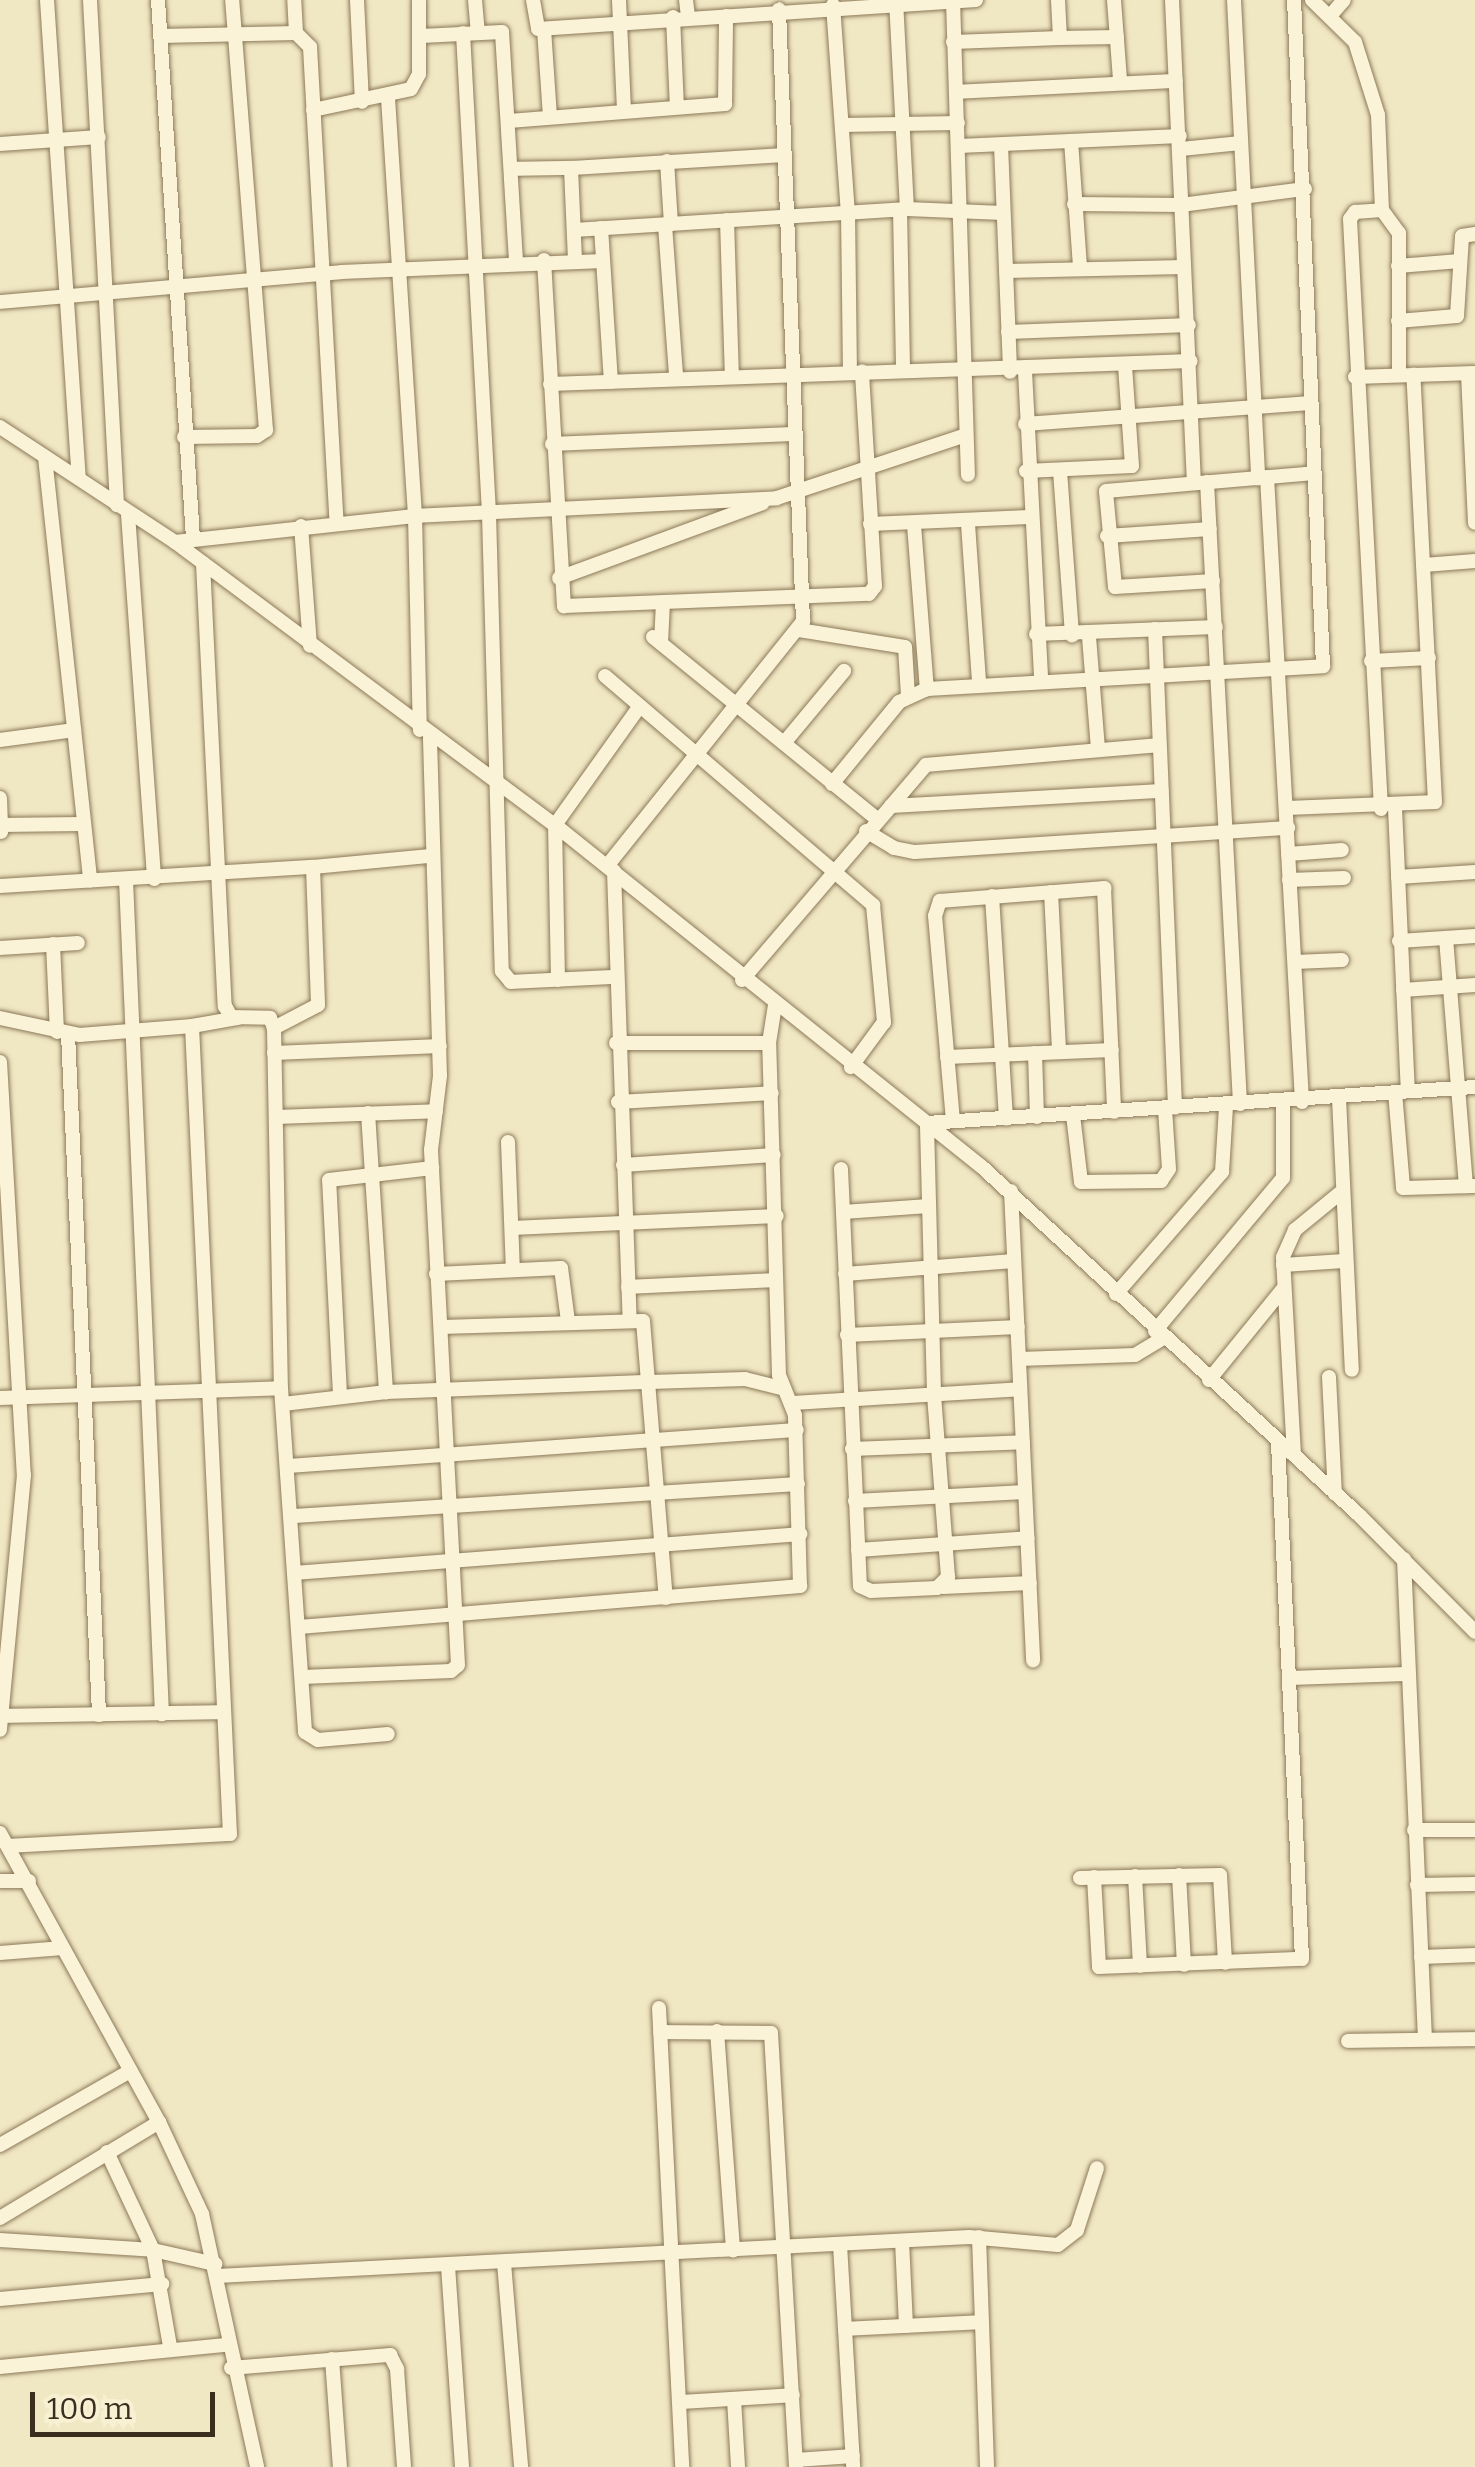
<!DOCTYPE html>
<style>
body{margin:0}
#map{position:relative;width:1475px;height:2467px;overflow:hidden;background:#f0e7c3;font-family:Bitter,serif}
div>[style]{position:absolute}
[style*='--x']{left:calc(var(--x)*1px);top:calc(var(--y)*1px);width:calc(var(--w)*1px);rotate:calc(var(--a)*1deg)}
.roads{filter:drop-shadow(0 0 2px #8c7959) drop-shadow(0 0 2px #8c7959)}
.minor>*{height:14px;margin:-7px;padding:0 7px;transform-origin:7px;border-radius:7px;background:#faf3d7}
span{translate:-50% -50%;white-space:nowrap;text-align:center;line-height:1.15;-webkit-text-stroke:10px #f7f0d3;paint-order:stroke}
.scale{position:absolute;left:30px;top:2392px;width:185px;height:45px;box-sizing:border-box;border:5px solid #3b2e1e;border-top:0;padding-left:12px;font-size:30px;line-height:35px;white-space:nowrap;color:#3b2e1e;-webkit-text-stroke:8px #f7f0d3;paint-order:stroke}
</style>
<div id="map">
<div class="roads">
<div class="minor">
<i style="--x:47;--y:0;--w:479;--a:86.2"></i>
<i style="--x:90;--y:0;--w:506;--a:86.94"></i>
<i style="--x:158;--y:0;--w:540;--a:86.28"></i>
<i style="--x:357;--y:0;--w:102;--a:87.2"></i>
<i style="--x:475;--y:0;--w:32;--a:85"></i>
<i style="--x:533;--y:0;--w:29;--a:80"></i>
<i style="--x:538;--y:29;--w:439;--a:-3.8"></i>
<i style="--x:619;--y:0;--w:110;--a:87.4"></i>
<i style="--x:686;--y:0;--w:17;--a:83"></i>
<i style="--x:896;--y:0;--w:209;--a:87"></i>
<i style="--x:953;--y:0;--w:475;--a:88.2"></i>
<i style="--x:1114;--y:0;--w:80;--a:85.7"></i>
<i style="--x:1172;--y:0;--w:483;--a:87.4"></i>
<i style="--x:1234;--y:0;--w:479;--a:87.1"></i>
<i style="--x:1312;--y:0;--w:60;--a:44.3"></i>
<i style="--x:1355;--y:42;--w:77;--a:72.5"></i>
<i style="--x:1378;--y:115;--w:95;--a:87.6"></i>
<i style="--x:1382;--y:210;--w:29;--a:54"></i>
<i style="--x:1399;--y:233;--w:142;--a:90"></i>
<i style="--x:833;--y:5;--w:208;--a:85.9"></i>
<i style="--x:848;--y:212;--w:160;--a:89.3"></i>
<i style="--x:1330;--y:16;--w:21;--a:-49"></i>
<i style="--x:673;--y:17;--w:90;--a:87.5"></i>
<i style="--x:544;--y:29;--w:88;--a:86.1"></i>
<i style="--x:296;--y:33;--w:20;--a:45"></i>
<i style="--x:310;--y:47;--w:477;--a:86.8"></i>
<i style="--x:463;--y:33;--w:482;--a:86.9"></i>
<i style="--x:489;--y:514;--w:457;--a:88.4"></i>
<i style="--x:502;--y:971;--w:14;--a:51"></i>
<i style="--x:511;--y:982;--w:104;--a:-2.8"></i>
<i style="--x:160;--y:36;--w:136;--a:-1.3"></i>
<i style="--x:296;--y:33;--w:33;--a:-93"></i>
<i style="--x:421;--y:36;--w:81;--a:-2.8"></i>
<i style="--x:502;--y:32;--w:230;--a:86.5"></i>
<i style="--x:1060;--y:38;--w:57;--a:-1"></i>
<i style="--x:953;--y:42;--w:107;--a:-2.1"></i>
<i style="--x:1060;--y:38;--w:38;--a:-93"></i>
<i style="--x:956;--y:92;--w:220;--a:-2.9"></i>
<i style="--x:388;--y:98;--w:419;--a:86.3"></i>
<i style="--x:415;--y:516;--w:214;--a:88.7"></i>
<i style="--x:313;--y:110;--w:100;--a:-12.1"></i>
<i style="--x:411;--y:89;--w:17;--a:-62"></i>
<i style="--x:419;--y:74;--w:74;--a:-90"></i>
<i style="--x:509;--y:121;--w:217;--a:-4.5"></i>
<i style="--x:725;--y:104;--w:88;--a:-89.3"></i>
<i style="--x:843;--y:125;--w:115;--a:-1"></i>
<i style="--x:1071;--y:141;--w:126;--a:85.9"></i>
<i style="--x:0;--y:144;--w:99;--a:-4"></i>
<i style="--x:1001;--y:145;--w:227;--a:87.7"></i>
<i style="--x:959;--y:146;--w:221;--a:-2.6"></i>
<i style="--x:1181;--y:149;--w:60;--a:-5.7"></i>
<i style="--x:667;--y:161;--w:63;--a:86.4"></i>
<i style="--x:511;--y:169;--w:60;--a:-1"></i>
<i style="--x:1074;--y:204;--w:107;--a:0.5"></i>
<i style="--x:1181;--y:205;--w:125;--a:-7.4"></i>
<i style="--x:900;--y:210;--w:160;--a:88.9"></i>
<i style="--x:727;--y:220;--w:156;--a:88.2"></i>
<i style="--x:665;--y:225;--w:151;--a:85.8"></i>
<i style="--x:601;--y:228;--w:154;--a:86.3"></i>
<i style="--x:574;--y:230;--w:334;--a:-3.6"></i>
<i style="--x:907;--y:209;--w:96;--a:2.4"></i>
<i style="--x:544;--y:260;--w:347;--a:86.7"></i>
<i style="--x:564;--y:606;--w:305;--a:-2.3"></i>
<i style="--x:869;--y:594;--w:10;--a:-53"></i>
<i style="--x:875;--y:586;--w:215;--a:-93.5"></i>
<i style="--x:575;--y:260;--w:92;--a:-92.5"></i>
<i style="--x:571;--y:168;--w:211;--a:-3.5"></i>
<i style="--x:1398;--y:266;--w:62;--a:-4.6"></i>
<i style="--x:1006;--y:271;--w:178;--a:-1.3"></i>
<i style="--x:0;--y:302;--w:343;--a:-5"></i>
<i style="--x:342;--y:272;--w:260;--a:-2.4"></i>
<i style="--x:1398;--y:321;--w:59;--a:-4.8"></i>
<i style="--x:1457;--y:316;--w:80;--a:-86.4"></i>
<i style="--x:1462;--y:236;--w:13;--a:-9"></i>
<i style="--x:1008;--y:332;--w:181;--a:-2.2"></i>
<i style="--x:1025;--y:371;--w:309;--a:87"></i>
<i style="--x:1468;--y:374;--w:149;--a:87.3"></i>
<i style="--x:1355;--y:377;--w:119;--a:-1.9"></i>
<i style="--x:550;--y:384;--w:641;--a:-2.05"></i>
<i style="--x:1025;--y:424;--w:286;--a:-4.2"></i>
<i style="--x:0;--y:427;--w:209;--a:33.3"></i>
<i style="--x:175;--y:542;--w:474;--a:36.7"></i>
<i style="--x:555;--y:825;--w:547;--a:38.69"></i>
<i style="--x:982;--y:1167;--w:513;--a:42.71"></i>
<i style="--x:1359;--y:1515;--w:165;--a:45.2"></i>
<i style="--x:184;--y:437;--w:73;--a:-0.8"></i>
<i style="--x:257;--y:436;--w:11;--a:-34"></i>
<i style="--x:266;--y:430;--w:431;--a:-94.5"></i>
<i style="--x:552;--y:444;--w:240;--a:-2.4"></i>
<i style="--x:45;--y:457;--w:426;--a:83.9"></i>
<i style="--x:1026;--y:471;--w:106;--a:-2.7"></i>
<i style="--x:1132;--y:466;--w:100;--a:-94"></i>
<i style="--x:1060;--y:471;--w:165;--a:85.8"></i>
<i style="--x:1267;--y:477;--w:626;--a:86.79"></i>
<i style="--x:1207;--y:482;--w:623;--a:86.96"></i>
<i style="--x:128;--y:514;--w:366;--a:85.9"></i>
<i style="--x:870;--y:524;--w:159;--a:-2.5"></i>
<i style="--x:968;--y:524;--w:159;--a:86"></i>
<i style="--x:914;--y:525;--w:165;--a:85.5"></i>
<i style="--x:301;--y:526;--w:120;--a:85.7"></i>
<i style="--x:1107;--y:536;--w:103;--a:-3.9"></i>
<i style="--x:175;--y:542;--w:241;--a:-6.2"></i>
<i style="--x:415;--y:516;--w:362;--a:-2.8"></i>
<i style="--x:777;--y:498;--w:199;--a:-18.4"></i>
<i style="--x:203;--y:563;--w:444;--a:87.2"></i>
<i style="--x:225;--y:1006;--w:13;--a:61"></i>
<i style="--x:231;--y:1017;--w:39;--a:1"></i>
<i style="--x:270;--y:1018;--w:11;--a:68"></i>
<i style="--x:274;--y:1028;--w:360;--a:88.9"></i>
<i style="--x:281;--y:1388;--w:345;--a:86"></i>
<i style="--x:305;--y:1732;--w:15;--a:32"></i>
<i style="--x:318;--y:1740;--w:70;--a:-4.9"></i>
<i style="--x:1424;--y:565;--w:51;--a:-4.5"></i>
<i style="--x:559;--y:578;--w:217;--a:-20.2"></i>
<i style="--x:1213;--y:581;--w:98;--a:176.5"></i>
<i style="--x:1115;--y:587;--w:96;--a:-95.4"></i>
<i style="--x:1106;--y:491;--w:209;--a:-4.9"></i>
<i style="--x:1155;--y:629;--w:479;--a:87.6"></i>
<i style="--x:799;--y:630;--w:107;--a:9.1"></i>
<i style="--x:905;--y:647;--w:49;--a:86.5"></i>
<i style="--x:1036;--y:634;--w:180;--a:-2.2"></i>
<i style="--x:653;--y:637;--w:289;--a:39.1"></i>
<i style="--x:1089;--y:637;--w:113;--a:85.4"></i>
<i style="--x:661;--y:643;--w:41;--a:-87.2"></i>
<i style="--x:1371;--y:661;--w:58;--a:-3"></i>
<i style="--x:605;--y:676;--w:353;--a:40.5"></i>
<i style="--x:873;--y:905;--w:118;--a:84.6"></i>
<i style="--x:884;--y:1022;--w:56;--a:126.3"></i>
<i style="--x:0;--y:740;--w:75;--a:-7.7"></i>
<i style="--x:784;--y:743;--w:94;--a:-50.2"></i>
<i style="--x:832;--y:784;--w:106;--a:-50.7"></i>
<i style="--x:899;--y:702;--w:31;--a:-25"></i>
<i style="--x:927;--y:689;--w:397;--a:-3.3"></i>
<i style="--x:1323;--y:666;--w:667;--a:-92.49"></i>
<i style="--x:0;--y:798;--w:34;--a:88"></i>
<i style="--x:891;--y:806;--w:54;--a:-49.5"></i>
<i style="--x:926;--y:765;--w:234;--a:-4.9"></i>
<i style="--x:1288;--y:808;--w:147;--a:-2.3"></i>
<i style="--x:1435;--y:802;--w:428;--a:-92.9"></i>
<i style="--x:1395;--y:808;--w:283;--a:87.4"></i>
<i style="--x:1381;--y:809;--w:591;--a:-93.01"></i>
<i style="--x:1350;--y:219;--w:9;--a:-54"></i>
<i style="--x:1355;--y:212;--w:27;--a:-4"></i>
<i style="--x:0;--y:825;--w:82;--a:-0.7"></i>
<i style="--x:866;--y:831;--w:33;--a:31"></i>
<i style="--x:894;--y:848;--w:21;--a:11"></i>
<i style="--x:915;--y:852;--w:374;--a:-3.7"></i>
<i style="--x:1288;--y:854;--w:54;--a:-4.2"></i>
<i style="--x:607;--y:866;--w:314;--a:-51.3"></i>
<i style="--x:803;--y:621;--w:612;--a:-92.25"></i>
<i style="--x:313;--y:867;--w:118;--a:-5.4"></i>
<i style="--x:614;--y:871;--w:447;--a:88"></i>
<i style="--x:1398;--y:877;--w:77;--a:-3.7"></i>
<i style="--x:126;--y:880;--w:835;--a:87.53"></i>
<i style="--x:1289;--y:880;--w:55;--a:-2.1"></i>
<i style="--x:0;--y:886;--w:314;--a:-3.5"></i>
<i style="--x:313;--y:867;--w:138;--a:87.9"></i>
<i style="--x:318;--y:1005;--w:50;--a:152.4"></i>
<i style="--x:1051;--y:892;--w:160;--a:87.1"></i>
<i style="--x:992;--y:896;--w:223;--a:86.4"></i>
<i style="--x:1446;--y:938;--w:249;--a:85.4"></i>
<i style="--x:1399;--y:941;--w:76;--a:-3.8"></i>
<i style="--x:53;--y:944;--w:88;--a:87.4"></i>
<i style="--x:0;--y:948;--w:78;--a:-3.7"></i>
<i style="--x:1295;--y:962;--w:47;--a:-2.4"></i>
<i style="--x:558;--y:980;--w:155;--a:-91.1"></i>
<i style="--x:555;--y:825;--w:146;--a:-54.5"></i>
<i style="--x:742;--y:980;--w:229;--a:-49.4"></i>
<i style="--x:891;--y:806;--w:271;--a:-3.2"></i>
<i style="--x:1403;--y:990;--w:72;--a:-4"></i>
<i style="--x:0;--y:1018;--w:82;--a:12"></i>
<i style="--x:80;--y:1035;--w:112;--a:-4.6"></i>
<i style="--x:192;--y:1026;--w:809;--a:87.31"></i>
<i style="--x:230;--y:1834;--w:221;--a:176.9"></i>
<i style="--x:192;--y:1026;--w:47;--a:-9.9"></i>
<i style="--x:68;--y:1034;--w:682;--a:87.39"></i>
<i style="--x:616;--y:1043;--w:153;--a:0"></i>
<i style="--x:274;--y:1053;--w:166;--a:-2.4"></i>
<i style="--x:1035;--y:1053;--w:64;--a:88.2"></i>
<i style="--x:947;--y:1057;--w:165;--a:-2.4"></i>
<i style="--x:0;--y:1062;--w:414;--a:86.7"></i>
<i style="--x:24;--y:1475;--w:256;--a:95.4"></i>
<i style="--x:1395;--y:1092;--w:96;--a:85.2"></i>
<i style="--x:1403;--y:1188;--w:71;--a:-1.6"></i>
<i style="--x:1339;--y:1098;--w:272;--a:87.3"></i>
<i style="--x:618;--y:1102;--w:154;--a:-3.3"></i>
<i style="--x:368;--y:1113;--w:280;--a:86.3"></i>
<i style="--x:1073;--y:1115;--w:67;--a:83.2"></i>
<i style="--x:1081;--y:1182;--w:80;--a:-0.7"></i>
<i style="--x:1161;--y:1181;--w:14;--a:-56"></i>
<i style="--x:1169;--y:1169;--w:60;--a:-93.8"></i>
<i style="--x:276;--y:1117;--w:160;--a:-2.1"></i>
<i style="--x:953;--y:1121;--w:206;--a:-95"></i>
<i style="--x:935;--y:916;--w:16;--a:-72"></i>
<i style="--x:940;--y:901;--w:165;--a:-4.5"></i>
<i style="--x:1104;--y:888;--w:224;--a:87.4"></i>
<i style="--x:508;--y:1142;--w:128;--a:87.8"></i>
<i style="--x:623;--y:1165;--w:151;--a:-3.8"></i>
<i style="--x:841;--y:1169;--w:417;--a:87.4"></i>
<i style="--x:860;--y:1586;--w:12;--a:24"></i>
<i style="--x:871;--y:1591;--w:66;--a:-2.6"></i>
<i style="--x:937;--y:1588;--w:16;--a:-45"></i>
<i style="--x:948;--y:1577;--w:185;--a:-94.4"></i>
<i style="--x:934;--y:1393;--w:270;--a:-91.5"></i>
<i style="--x:927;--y:1123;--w:549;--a:-3.76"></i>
<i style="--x:1011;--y:1191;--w:470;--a:87.3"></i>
<i style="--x:843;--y:1212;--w:86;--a:-4"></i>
<i style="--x:512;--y:1228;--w:265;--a:-2.6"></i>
<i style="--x:1283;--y:1265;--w:61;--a:-3.8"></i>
<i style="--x:436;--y:1274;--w:125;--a:-2.7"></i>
<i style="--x:561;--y:1268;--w:53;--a:82.5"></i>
<i style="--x:845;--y:1274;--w:169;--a:-4.4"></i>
<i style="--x:628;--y:1287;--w:147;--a:-2.7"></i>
<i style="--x:1116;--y:1294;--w:162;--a:-49"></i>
<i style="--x:1222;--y:1172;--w:66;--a:-86.5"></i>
<i style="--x:441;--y:1327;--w:202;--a:-1.7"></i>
<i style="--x:643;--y:1321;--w:278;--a:85.3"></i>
<i style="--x:1155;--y:1331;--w:199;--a:-50.1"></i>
<i style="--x:1283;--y:1178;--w:74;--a:-90"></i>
<i style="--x:847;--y:1335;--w:171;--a:-2.7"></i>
<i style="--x:1019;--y:1359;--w:116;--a:-2"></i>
<i style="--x:1135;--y:1355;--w:33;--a:-31"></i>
<i style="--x:1329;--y:1377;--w:117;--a:87.1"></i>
<i style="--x:1209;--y:1380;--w:117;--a:-50.9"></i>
<i style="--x:340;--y:1395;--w:215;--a:-92.9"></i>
<i style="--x:329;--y:1180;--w:104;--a:-6.6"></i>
<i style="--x:0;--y:1398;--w:281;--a:-2"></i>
<i style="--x:793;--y:1403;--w:227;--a:-3.5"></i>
<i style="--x:283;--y:1404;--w:104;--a:-6.6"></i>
<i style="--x:386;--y:1392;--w:264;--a:-2.2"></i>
<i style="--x:650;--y:1382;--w:95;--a:-1.8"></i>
<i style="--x:745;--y:1379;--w:38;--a:14"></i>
<i style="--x:852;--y:1449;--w:171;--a:-2.3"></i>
<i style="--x:1294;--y:1455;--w:198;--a:-93.2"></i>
<i style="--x:1283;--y:1257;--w:30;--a:-66"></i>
<i style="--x:1295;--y:1230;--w:58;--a:-39.4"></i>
<i style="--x:288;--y:1466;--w:510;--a:-4.05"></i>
<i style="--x:855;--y:1501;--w:170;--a:-3"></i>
<i style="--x:294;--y:1516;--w:505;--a:-3.63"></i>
<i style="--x:858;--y:1550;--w:170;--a:-4"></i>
<i style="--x:1404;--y:1559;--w:480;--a:87.5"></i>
<i style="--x:294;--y:1573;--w:508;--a:-4.4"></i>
<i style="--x:943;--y:1587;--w:87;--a:-2.6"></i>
<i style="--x:299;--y:1627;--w:503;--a:-4.68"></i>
<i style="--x:800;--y:1586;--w:171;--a:-91.7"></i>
<i style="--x:795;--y:1415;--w:43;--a:-111.8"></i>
<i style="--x:779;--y:1375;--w:332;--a:-91.7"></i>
<i style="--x:769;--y:1043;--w:37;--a:-81"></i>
<i style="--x:302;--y:1677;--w:149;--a:-2.3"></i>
<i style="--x:451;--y:1671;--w:9;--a:-41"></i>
<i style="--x:458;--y:1665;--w:516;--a:-93"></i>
<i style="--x:431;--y:1150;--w:75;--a:-83.1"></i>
<i style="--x:440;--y:1076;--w:338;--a:-91.7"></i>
<i style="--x:1290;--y:1678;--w:116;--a:-2"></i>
<i style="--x:3;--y:1716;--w:221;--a:-1"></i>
<i style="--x:1414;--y:1830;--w:61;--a:0"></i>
<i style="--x:0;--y:1833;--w:330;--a:61.2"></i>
<i style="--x:159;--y:2122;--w:102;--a:64.9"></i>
<i style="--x:202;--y:2214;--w:259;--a:77.7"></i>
<i style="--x:1179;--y:1875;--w:90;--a:86.8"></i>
<i style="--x:1135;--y:1876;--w:90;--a:86.8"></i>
<i style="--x:1094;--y:1877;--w:90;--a:86.8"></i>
<i style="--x:1099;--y:1967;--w:203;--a:-2.3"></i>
<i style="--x:1302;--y:1959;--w:517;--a:-92.66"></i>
<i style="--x:1080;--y:1878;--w:140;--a:-1.2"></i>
<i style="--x:1220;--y:1875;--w:88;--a:86.7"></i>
<i style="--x:0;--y:1881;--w:29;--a:0"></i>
<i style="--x:1417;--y:1885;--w:58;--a:-1"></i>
<i style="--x:0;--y:1953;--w:63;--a:-4.5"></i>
<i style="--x:1421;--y:1957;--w:54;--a:-2.1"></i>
<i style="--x:659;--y:2008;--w:460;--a:87.1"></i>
<i style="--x:717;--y:2031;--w:220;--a:85.8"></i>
<i style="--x:660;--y:2032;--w:111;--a:0.5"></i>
<i style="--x:771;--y:2033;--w:435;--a:86.7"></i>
<i style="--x:1348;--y:2041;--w:127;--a:-0.9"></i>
<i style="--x:0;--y:2145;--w:150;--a:-29.6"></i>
<i style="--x:107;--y:2152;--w:108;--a:64.9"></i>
<i style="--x:153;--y:2250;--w:97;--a:80"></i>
<i style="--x:0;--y:2218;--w:186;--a:-31.1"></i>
<i style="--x:979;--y:2237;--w:230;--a:88"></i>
<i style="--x:0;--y:2240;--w:153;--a:3.7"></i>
<i style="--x:153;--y:2250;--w:64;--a:12.7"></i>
<i style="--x:902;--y:2241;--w:85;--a:87.3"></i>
<i style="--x:840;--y:2245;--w:222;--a:86.6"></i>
<i style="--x:504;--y:2263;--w:205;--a:85.2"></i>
<i style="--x:448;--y:2266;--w:201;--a:86"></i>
<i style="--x:217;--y:2276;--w:753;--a:-2.97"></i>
<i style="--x:969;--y:2237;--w:89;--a:5.1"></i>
<i style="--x:1058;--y:2245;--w:24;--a:-38"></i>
<i style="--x:1077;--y:2230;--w:65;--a:-72.1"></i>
<i style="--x:0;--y:2299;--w:163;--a:-5.3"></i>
<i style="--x:845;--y:2329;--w:137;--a:-2.9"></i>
<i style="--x:332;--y:2359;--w:108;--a:85.8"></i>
<i style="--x:0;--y:2367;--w:227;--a:-5.6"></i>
<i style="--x:231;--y:2368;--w:160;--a:-4.7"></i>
<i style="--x:390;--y:2355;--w:16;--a:63"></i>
<i style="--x:397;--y:2369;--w:98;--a:85.9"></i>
<i style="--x:734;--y:2399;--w:68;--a:86.6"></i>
<i style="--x:680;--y:2402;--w:113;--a:-3.5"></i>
<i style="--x:796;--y:2460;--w:57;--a:-4"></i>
</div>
</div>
<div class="scale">100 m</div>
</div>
